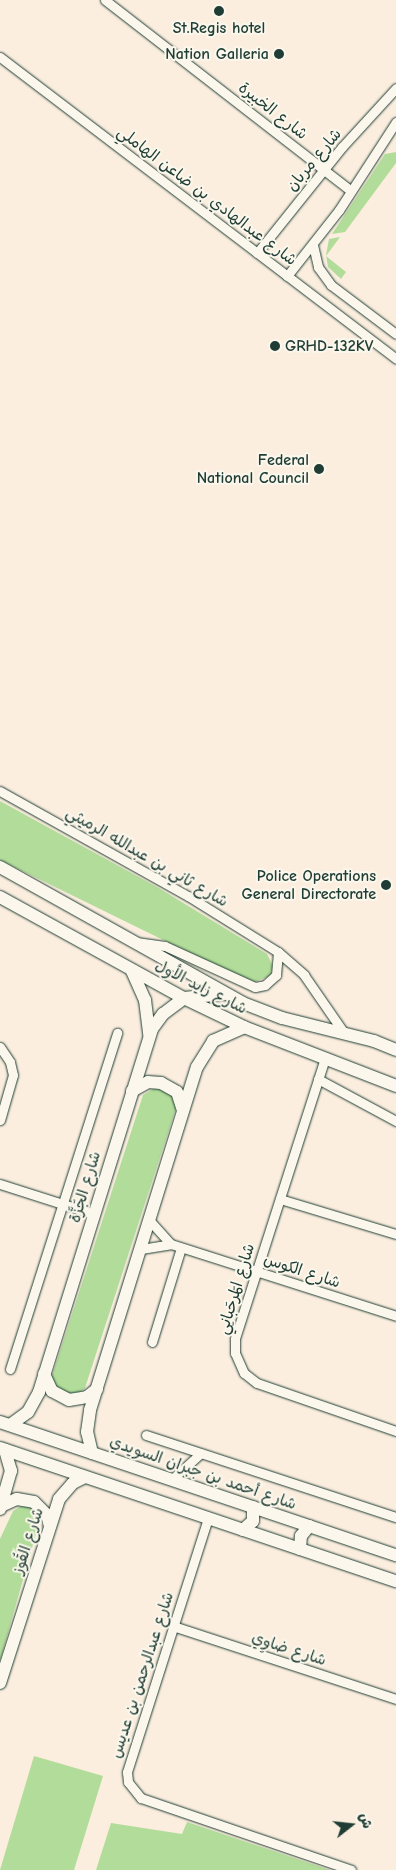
<!DOCTYPE html>
<meta charset="utf-8">
<style>
body{margin:0}
#map{position:relative;width:396px;height:1870px;overflow:hidden;background:#fbeedf;font-family:"Comic Neue","Playpen Sans Arabic",sans-serif}
div>[style]{position:absolute}
[style*='--x']{left:calc(var(--x)*1px);top:calc(var(--y)*1px);width:calc(var(--w)*1px);rotate:calc(var(--a)*1deg)}
.green>*{inset:0;background:#b2dc99}
.roads{filter:drop-shadow(0 0 1px #1f3d34) drop-shadow(0 0 1px #1f3d34)}
.street>*{height:9px;margin:-4.5px;padding:0 4.5px;transform-origin:4.5px;border-radius:4.5px;background:#fbf7ec}
.secondary>*{height:12px;margin:-6px;padding:0 6px;transform-origin:6px;border-radius:6px;background:#fbf7ec}
.dots>*{width:14px;height:14px;translate:-50% -50%;box-sizing:border-box;border:2px solid #fbf7ec;border-radius:50%}
span{translate:-50% -50%;white-space:nowrap;text-align:center;line-height:1.15;-webkit-text-stroke:4px #fbf7ec;paint-order:stroke}
.poi-label{font-size:16px;color:#1f3d34;font-weight:700}
.right{translate:-100% -50%;text-align:right}
.left{translate:0 -50%;text-align:left}
.street-label{font-size:16px;color:#1f3d34}
.north{position:absolute;left:326px;top:1800px;width:50px;height:50px;-webkit-text-stroke:4px #fbf7ec;paint-order:stroke;rotate:74deg;font-size:14px;font-weight:700;line-height:20px;text-align:center;color:#1f3d34}
.north::after{content:'';display:block;margin:auto;width:18px;height:22px;background:#1f3d34;clip-path:polygon(50% 0,100% 100%,50% 72%,0 100%)}
</style>
<div id="map">
<div class="green">
<i style="clip-path:polygon(396px 152px,396px 163px,345px 232px,332px 234px,385px 154px)"></i>
<i style="clip-path:polygon(340px 237px,326px 256px,346px 272px,341px 279px,328px 267px,326px 255px,329px 239px)"></i>
<i style="clip-path:polygon(0 801px,157px 887px,267px 954px,273px 966px,270px 976px,251px 983px,0 860px)"></i>
<i style="clip-path:polygon(158px 1086px,175px 1098px,176px 1108px,85px 1388px,78px 1395px,62px 1397px,51px 1379px,143px 1095px)"></i>
<i style="clip-path:polygon(21px 1506px,30px 1507px,36px 1514px,37px 1530px,0 1661px,0 1539px,13px 1511px)"></i>
<i style="clip-path:polygon(34px 1756px,103px 1776px,74px 1870px,0 1870px)"></i>
<i style="clip-path:polygon(187px 1822px,330px 1870px,96px 1870px,111px 1823px,182px 1834px)"></i>
</div>
<div class="roads">
<div class="street">
<i style="--x:105;--y:0;--w:311;--a:37.8"></i>
<i style="--x:0;--y:57;--w:498;--a:37.3"></i>
<i style="--x:313;--y:245;--w:23;--a:77"></i>
<i style="--x:318;--y:267;--w:22;--a:54"></i>
<i style="--x:331;--y:285;--w:81;--a:37"></i>
<i style="--x:257;--y:253;--w:136;--a:-51.3"></i>
<i style="--x:342;--y:147;--w:80;--a:-47.5"></i>
<i style="--x:287;--y:276;--w:84;--a:-51.8"></i>
<i style="--x:339;--y:210;--w:105;--a:-57.1"></i>
<i style="--x:0;--y:791;--w:215;--a:29.2"></i>
<i style="--x:188;--y:896;--w:106;--a:31.9"></i>
<i style="--x:278;--y:952;--w:35;--a:41"></i>
<i style="--x:304;--y:975;--w:70;--a:55.4"></i>
<i style="--x:136;--y:942;--w:29;--a:8"></i>
<i style="--x:165;--y:946;--w:99;--a:24.5"></i>
<i style="--x:255;--y:987;--w:10;--a:-11"></i>
<i style="--x:265;--y:985;--w:15;--a:-42"></i>
<i style="--x:276;--y:975;--w:23;--a:-85"></i>
<i style="--x:0;--y:1047;--w:18;--a:56"></i>
<i style="--x:10;--y:1062;--w:13;--a:77"></i>
<i style="--x:13;--y:1075;--w:47;--a:106.1"></i>
<i style="--x:325;--y:1058;--w:295;--a:107.8"></i>
<i style="--x:235;--y:1339;--w:14;--a:90"></i>
<i style="--x:235;--y:1353;--w:22;--a:66"></i>
<i style="--x:244;--y:1373;--w:16;--a:38"></i>
<i style="--x:257;--y:1383;--w:147;--a:19.1"></i>
<i style="--x:318;--y:1079;--w:89;--a:28.3"></i>
<i style="--x:0;--y:1184;--w:99;--a:17.7"></i>
<i style="--x:280;--y:1199;--w:121;--a:16.8"></i>
<i style="--x:150;--y:1221;--w:31;--a:48"></i>
<i style="--x:171;--y:1244;--w:236;--a:17.7"></i>
<i style="--x:141;--y:1249;--w:30;--a:-9"></i>
<i style="--x:152;--y:1342;--w:98;--a:-72.9"></i>
<i style="--x:10;--y:1369;--w:353;--a:-72.3"></i>
<i style="--x:146;--y:1435;--w:263;--a:18.2"></i>
<i style="--x:171;--y:1480;--w:40;--a:-42"></i>
<i style="--x:208;--y:1518;--w:267;--a:107.7"></i>
<i style="--x:127;--y:1772;--w:10;--a:84"></i>
<i style="--x:128;--y:1782;--w:21;--a:51"></i>
<i style="--x:141;--y:1798;--w:222;--a:18.9"></i>
<i style="--x:173;--y:1626;--w:235;--a:18.1"></i>
</div>
<div class="secondary">
<i style="--x:0;--y:867;--w:278;--a:29.2"></i>
<i style="--x:243;--y:1003;--w:42;--a:21"></i>
<i style="--x:282;--y:1018;--w:95;--a:14"></i>
<i style="--x:374;--y:1041;--w:24;--a:22"></i>
<i style="--x:0;--y:897;--w:210;--a:28.8"></i>
<i style="--x:184;--y:998;--w:67;--a:25.8"></i>
<i style="--x:244;--y:1027;--w:163;--a:21.2"></i>
<i style="--x:132;--y:971;--w:32;--a:66"></i>
<i style="--x:145;--y:1000;--w:35;--a:83"></i>
<i style="--x:132;--y:1091;--w:18;--a:-29"></i>
<i style="--x:148;--y:1082;--w:13;--a:4"></i>
<i style="--x:161;--y:1083;--w:18;--a:29"></i>
<i style="--x:177;--y:1092;--w:19;--a:72"></i>
<i style="--x:44;--y:1374;--w:19;--a:65"></i>
<i style="--x:52;--y:1391;--w:19;--a:28"></i>
<i style="--x:69;--y:1400;--w:18;--a:-9"></i>
<i style="--x:87;--y:1397;--w:13;--a:-39"></i>
<i style="--x:0;--y:1422;--w:418;--a:18.6"></i>
<i style="--x:10;--y:1425;--w:22;--a:-36"></i>
<i style="--x:28;--y:1412;--w:23;--a:-61"></i>
<i style="--x:39;--y:1392;--w:380;--a:-72.7"></i>
<i style="--x:152;--y:1029;--w:19;--a:-54"></i>
<i style="--x:163;--y:1014;--w:26;--a:-37"></i>
<i style="--x:184;--y:998;--w:40;--a:-5.7"></i>
<i style="--x:0;--y:1448;--w:418;--a:18.6"></i>
<i style="--x:92;--y:1453;--w:22;--a:-103"></i>
<i style="--x:87;--y:1432;--w:22;--a:-82"></i>
<i style="--x:90;--y:1410;--w:359;--a:-72.7"></i>
<i style="--x:197;--y:1067;--w:31;--a:-58"></i>
<i style="--x:213;--y:1041;--w:34;--a:-24"></i>
<i style="--x:1;--y:1506;--w:17;--a:-24"></i>
<i style="--x:17;--y:1499;--w:17;--a:10"></i>
<i style="--x:34;--y:1502;--w:18;--a:45"></i>
<i style="--x:47;--y:1515;--w:11;--a:75"></i>
<i style="--x:0;--y:1509;--w:40;--a:-74"></i>
<i style="--x:11;--y:1471;--w:22;--a:-106"></i>
<i style="--x:243;--y:1530;--w:13;--a:-42"></i>
<i style="--x:253;--y:1521;--w:14;--a:-90"></i>
<i style="--x:300;--y:1549;--w:13;--a:-86"></i>
<i style="--x:301;--y:1536;--w:13;--a:-51"></i>
<i style="--x:0;--y:1683;--w:193;--a:-72.2"></i>
<i style="--x:59;--y:1499;--w:21;--a:-49"></i>
<i style="--x:73;--y:1483;--w:13;--a:-27"></i>
</div>
</div>
<div class="dots">
<i style="left:219px;top:11px;background:#1f3d34"></i>
<i style="left:279px;top:54px;background:#1f3d34"></i>
<i style="left:275px;top:346px;background:#1f3d34"></i>
<i style="left:319px;top:469px;background:#1f3d34"></i>
<i style="left:386px;top:885px;background:#1f3d34"></i>
</div>
<div class="poi-label">
<span style="left:219px;top:28px">St.Regis hotel</span>
<span class="right" style="left:269px;top:54px">Nation Galleria</span>
<span class="left" style="left:285px;top:346px">GRHD-132KV</span>
<span class="right" style="left:309px;top:469px">Federal<br>National Council</span>
<span class="right" style="left:376px;top:885px">Police Operations<br>General Directorate</span>
</div>
<div class="street-label">
<span style="left:273px;top:111px;rotate:38deg">شارع الخبيرة</span>
<span style="left:314px;top:160px;rotate:-50deg">شارع مربان</span>
<span style="left:207px;top:196px;rotate:37deg">شارع عبدالهادي بن ضاعن الهاملي</span>
<span style="left:147px;top:857px;rotate:30deg">شارع ثاني بن عبدالله الرميثي</span>
<span style="left:201px;top:987px;rotate:27deg">شارع زايد الأول</span>
<span style="left:85px;top:1187px;rotate:-73deg">شارع الجَزَّة</span>
<span style="left:302px;top:1271px;rotate:18deg">شارع الكوس</span>
<span style="left:236px;top:1289px;rotate:-73deg">شارع المَرحَبانِي</span>
<span style="left:203px;top:1473px;rotate:19deg">شارع أحمد بن جبران السويدي</span>
<span style="left:28px;top:1541px;rotate:-72deg">شارع القُوز</span>
<span style="left:289px;top:1649px;rotate:18deg">شارع ضاوِي</span>
<span style="left:142px;top:1675px;rotate:-72deg">شارع عبدالرحمن بن عديس</span>
</div>
<div class="north">ش</div>
</div>
